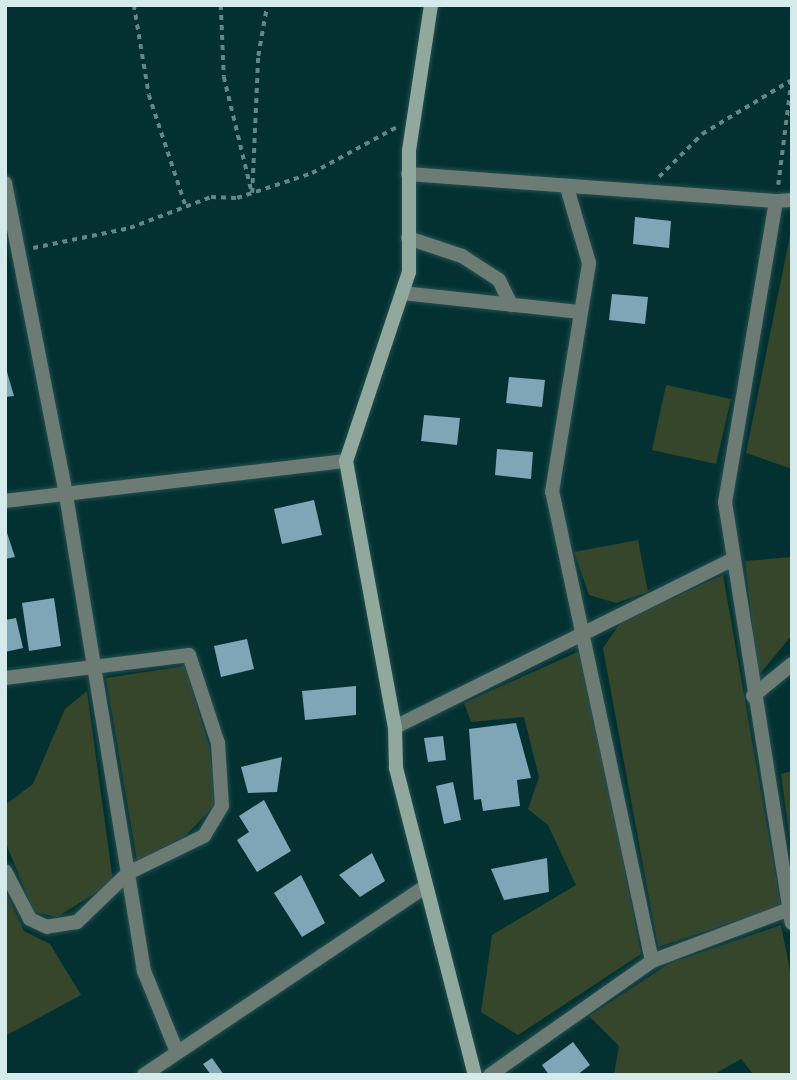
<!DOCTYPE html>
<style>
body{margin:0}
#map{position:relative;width:797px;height:1080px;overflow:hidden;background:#033132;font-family:"Work Sans",sans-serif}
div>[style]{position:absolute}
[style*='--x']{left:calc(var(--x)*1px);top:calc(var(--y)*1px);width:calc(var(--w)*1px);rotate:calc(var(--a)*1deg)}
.green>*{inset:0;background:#36462b}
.building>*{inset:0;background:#7fa6b7}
.path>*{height:3.5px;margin-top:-1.75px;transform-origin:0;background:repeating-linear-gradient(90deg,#638687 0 5px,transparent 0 10px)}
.roads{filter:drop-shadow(0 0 2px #254f50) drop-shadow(0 0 2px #254f50)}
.street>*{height:14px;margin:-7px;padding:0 7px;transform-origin:7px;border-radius:7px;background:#6c7b74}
.secondary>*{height:14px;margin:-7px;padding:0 7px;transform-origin:7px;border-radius:7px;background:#91a99d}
span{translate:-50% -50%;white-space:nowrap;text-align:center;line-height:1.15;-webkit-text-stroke:7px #052626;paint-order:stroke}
.frame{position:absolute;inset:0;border:7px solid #d5ebeb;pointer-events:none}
</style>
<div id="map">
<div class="green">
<i style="clip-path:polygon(792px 226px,792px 469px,746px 453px)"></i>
<i style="clip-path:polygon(666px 385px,731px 399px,716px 464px,652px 450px)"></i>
<i style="clip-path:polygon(638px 540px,648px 592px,616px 603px,589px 595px,574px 552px)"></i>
<i style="clip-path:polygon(792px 557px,792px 635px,758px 676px,745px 561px)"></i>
<i style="clip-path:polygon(723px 575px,781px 906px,658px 947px,603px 648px,621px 622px)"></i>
<i style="clip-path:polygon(582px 650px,641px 954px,518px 1035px,481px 1012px,492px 935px,576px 885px,548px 825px,528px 809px,539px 777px,524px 717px,471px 722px,464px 703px)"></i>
<i style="clip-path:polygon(185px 666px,209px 746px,217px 803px,185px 836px,137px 861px,106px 678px)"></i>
<i style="clip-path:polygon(87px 691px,113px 882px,57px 917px,34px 912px,5px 841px,5px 805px,33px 784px,65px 709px)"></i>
<i style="clip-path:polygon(792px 771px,792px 857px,781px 774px)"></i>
<i style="clip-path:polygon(5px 890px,24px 931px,50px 944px,81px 995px,7px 1035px)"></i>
<i style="clip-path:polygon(781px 925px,792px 981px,792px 1075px,754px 1075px,741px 1059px,713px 1075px,614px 1075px,619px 1046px,589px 1016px,670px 963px)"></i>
</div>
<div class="building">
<i style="clip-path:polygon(635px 217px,671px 221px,669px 248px,633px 244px)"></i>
<i style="clip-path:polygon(612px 294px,648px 297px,645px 324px,609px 320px)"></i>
<i style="clip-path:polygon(5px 365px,14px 396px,5px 397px)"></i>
<i style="clip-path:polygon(509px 377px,545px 380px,542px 407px,506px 403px)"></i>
<i style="clip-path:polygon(424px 415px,460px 418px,457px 445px,421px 441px)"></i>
<i style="clip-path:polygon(497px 449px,533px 452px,531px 479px,495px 475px)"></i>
<i style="clip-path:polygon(314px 500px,322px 535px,282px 544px,274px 509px)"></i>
<i style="clip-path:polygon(5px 527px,15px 557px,5px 559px)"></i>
<i style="clip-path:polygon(54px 598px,61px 646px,29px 651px,22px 603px)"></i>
<i style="clip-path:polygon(16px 618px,23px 648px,5px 652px,5px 620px)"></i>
<i style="clip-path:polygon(247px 639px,254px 669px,221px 677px,214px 646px)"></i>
<i style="clip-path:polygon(356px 686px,356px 715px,305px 720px,302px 691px)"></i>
<i style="clip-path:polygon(516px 723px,531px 778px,517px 780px,520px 806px,483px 811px,481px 799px,474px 800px,469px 729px)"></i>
<i style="clip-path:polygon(443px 736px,446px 760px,428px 762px,424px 738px)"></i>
<i style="clip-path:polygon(282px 757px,277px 792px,248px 793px,241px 767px)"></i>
<i style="clip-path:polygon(453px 782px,461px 820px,444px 824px,436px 786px)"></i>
<i style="clip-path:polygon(264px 800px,291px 851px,257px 872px,237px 840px,249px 832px,239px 816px)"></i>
<i style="clip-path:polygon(372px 853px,385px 881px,360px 897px,339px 875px)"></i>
<i style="clip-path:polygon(547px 858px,549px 892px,504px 900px,491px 869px)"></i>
<i style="clip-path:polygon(301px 875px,325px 923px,302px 937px,274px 893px)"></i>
<i style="clip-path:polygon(573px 1042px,590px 1065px,577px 1075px,549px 1075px,542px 1065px)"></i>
<i style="clip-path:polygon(212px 1058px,224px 1075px,211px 1075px,203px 1064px)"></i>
</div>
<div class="path">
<i style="--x:134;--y:5;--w:91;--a:80.5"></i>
<i style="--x:149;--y:95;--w:118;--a:71.7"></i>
<i style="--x:221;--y:5;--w:72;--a:87.6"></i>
<i style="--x:224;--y:77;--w:119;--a:76.4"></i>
<i style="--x:252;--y:193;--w:137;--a:-87.5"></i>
<i style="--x:258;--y:56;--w:52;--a:-80"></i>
<i style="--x:659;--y:177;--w:61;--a:-45"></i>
<i style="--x:702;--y:134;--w:103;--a:-31.1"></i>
<i style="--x:778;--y:185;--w:112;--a:-82.8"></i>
<i style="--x:33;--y:248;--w:99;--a:-11.7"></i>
<i style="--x:130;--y:228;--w:87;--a:-20.9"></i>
<i style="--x:211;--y:197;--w:26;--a:2"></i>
<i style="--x:237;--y:198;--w:79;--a:-18.4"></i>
<i style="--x:312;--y:173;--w:97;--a:-28.4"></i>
</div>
<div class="roads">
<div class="street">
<i style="--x:408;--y:174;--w:369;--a:4.2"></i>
<i style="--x:5;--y:183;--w:318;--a:78.9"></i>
<i style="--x:66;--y:495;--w:482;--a:80.7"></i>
<i style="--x:144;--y:971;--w:87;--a:67.8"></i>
<i style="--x:792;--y:200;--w:16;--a:176"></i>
<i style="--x:776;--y:201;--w:305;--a:99.6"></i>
<i style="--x:725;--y:502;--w:426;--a:81"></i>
<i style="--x:408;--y:238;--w:57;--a:18.4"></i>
<i style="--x:462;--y:256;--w:44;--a:33"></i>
<i style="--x:499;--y:280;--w:28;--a:64"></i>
<i style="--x:402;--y:293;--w:180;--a:6.1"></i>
<i style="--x:5;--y:501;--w:343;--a:-6.7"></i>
<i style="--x:5;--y:678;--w:185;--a:-7.1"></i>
<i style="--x:189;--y:655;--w:93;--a:71.8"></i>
<i style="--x:218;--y:743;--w:63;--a:86.4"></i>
<i style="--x:222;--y:806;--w:35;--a:121"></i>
<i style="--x:204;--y:836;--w:85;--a:154"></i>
<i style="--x:128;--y:873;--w:71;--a:136.1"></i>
<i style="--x:77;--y:922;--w:30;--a:171"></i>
<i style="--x:47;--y:927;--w:19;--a:-155"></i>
<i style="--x:30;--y:919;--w:54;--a:-117.5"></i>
<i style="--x:753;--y:696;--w:50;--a:-39.4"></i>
<i style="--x:395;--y:727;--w:377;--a:-26.4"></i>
<i style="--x:652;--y:961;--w:150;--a:-20.7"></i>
<i style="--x:144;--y:1075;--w:336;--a:-33.8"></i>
<i style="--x:490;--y:1075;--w:198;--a:-35.1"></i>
<i style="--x:652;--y:961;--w:480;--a:-102"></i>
<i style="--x:552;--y:492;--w:232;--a:-80.8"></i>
<i style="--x:589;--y:263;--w:78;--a:-106.3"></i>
</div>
<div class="secondary">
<i style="--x:431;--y:5;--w:148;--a:98.6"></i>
<i style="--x:409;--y:151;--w:121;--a:90"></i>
<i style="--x:409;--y:272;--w:199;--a:108.4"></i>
<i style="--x:346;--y:461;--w:270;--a:79.6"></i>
<i style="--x:395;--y:727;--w:41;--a:88.6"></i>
<i style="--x:396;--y:768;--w:317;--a:75.6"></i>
</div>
</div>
<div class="frame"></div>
</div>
